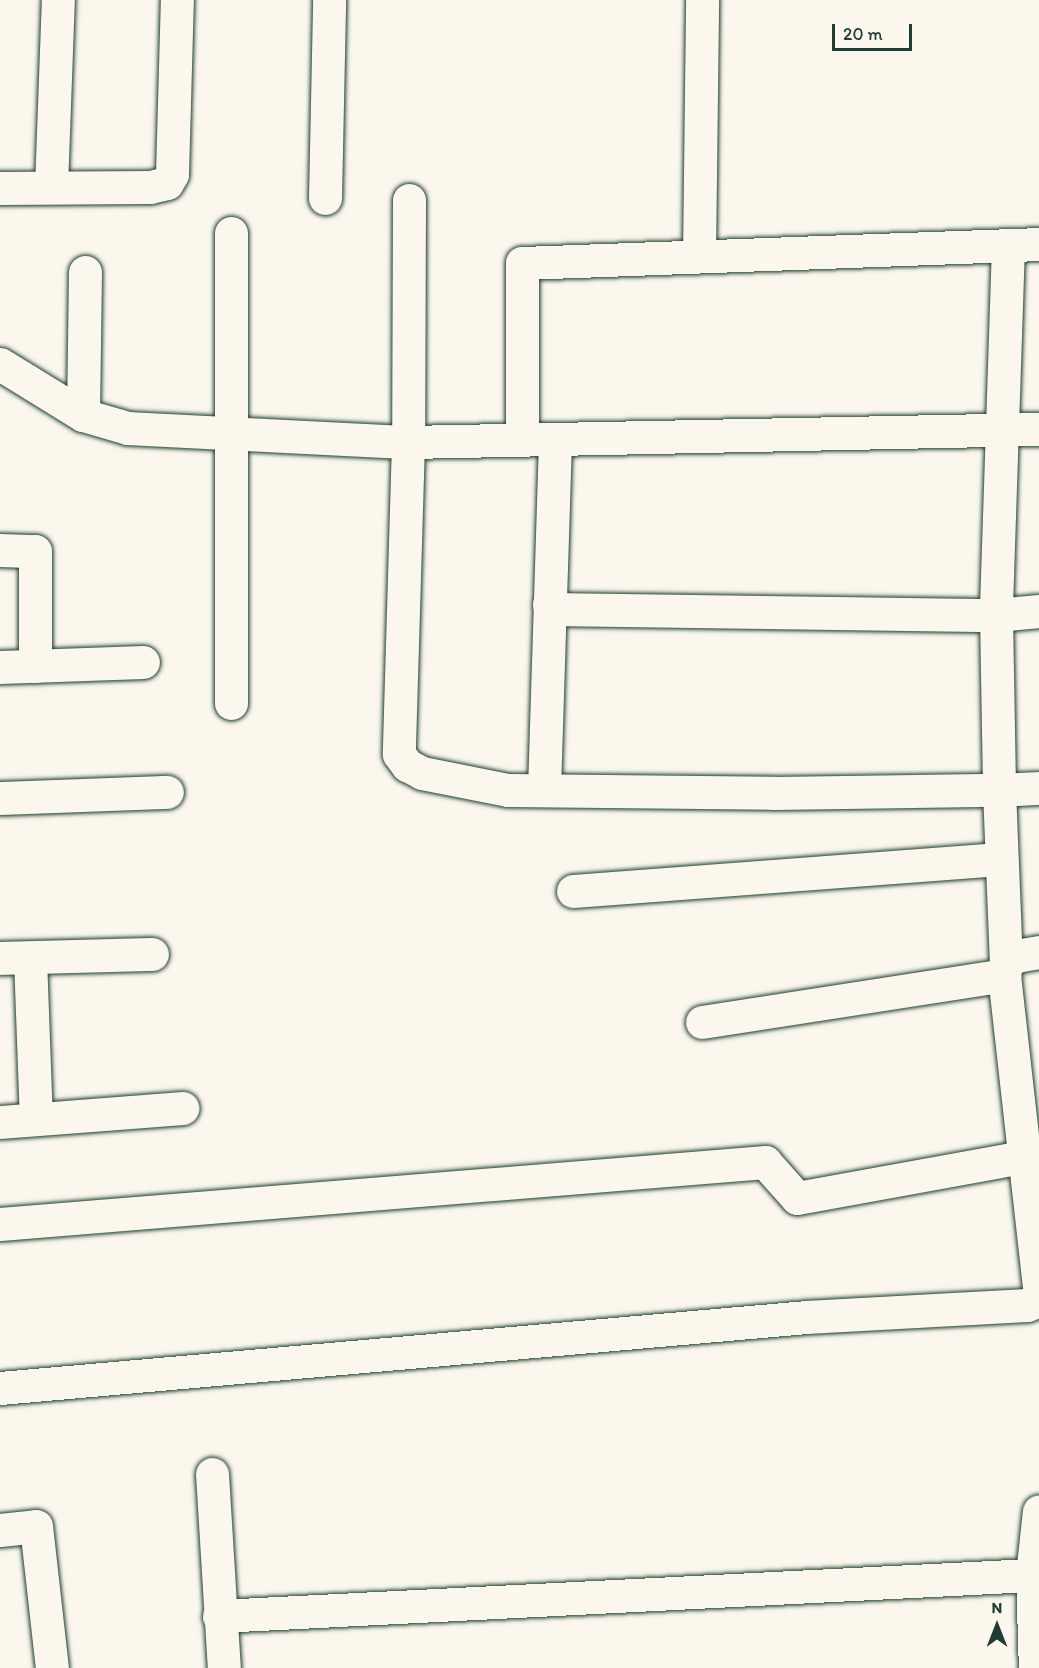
<!DOCTYPE html>
<style>
body{margin:0}
#map{position:relative;width:1039px;height:1668px;overflow:hidden;background:#fbf7ec;font-family:Itim,sans-serif}
div>[style]{position:absolute}
[style*='--x']{left:calc(var(--x)*1px);top:calc(var(--y)*1px);width:calc(var(--w)*1px);rotate:calc(var(--a)*1deg)}
.roads{filter:drop-shadow(0 0 2px #1f3d34) drop-shadow(0 0 2px #1f3d34)}
.minor>*{height:33px;margin:-16.5px;padding:0 16.5px;transform-origin:16.5px;border-radius:16.5px;background:#fbf7ec}
span{translate:-50% -50%;white-space:nowrap;text-align:center;line-height:1.15;-webkit-text-stroke:4.5px #fbf7ec;paint-order:stroke}
.north{position:absolute;left:967px;top:1596px;width:60px;height:60px;-webkit-text-stroke:4px #fbf7ec;paint-order:stroke;rotate:0deg;font-size:16px;font-weight:700;line-height:24px;text-align:center;color:#1f3d34}
.north::after{content:'';display:block;margin:auto;width:21px;height:27px;background:#1f3d34;clip-path:polygon(50% 0,100% 100%,50% 72%,0 100%)}
.scale{position:absolute;left:832px;top:24px;width:80px;height:27px;box-sizing:border-box;border:3px solid #1f3d34;border-top:0;padding-left:8px;font-size:18px;line-height:21px;white-space:nowrap;color:#1f3d34;-webkit-text-stroke:4px #fbf7ec;paint-order:stroke}
</style>
<div id="map">
<div class="roads">
<div class="minor">
<i style="--x:51;--y:187;--w:187;--a:-87.9"></i>
<i style="--x:0;--y:188;--w:150;--a:-0.4"></i>
<i style="--x:150;--y:187;--w:17;--a:-13"></i>
<i style="--x:167;--y:183;--w:10;--a:-61"></i>
<i style="--x:172;--y:174;--w:174;--a:-88.4"></i>
<i style="--x:325;--y:198;--w:198;--a:-88.8"></i>
<i style="--x:409;--y:200;--w:242;--a:90.2"></i>
<i style="--x:408;--y:442;--w:631;--a:-1.18"></i>
<i style="--x:231;--y:233;--w:470;--a:90"></i>
<i style="--x:1008;--y:245;--w:370;--a:91.9"></i>
<i style="--x:996;--y:615;--w:175;--a:89"></i>
<i style="--x:999;--y:790;--w:40;--a:-2.9"></i>
<i style="--x:699;--y:256;--w:256;--a:-89.3"></i>
<i style="--x:0;--y:364;--w:97;--a:31.6"></i>
<i style="--x:83;--y:415;--w:47;--a:16.1"></i>
<i style="--x:128;--y:428;--w:280;--a:2.9"></i>
<i style="--x:408;--y:442;--w:312;--a:91.7"></i>
<i style="--x:399;--y:754;--w:14;--a:54"></i>
<i style="--x:407;--y:765;--w:17;--a:28"></i>
<i style="--x:422;--y:773;--w:88;--a:11.2"></i>
<i style="--x:508;--y:790;--w:265;--a:0.6"></i>
<i style="--x:773;--y:793;--w:226;--a:-0.8"></i>
<i style="--x:999;--y:790;--w:172;--a:87.7"></i>
<i style="--x:83;--y:415;--w:143;--a:-89.2"></i>
<i style="--x:522;--y:440;--w:177;--a:-90"></i>
<i style="--x:522;--y:263;--w:517;--a:-2.1"></i>
<i style="--x:0;--y:550;--w:35;--a:2"></i>
<i style="--x:35;--y:551;--w:115;--a:90"></i>
<i style="--x:549;--y:604;--w:5;--a:79"></i>
<i style="--x:550;--y:609;--w:446;--a:0.8"></i>
<i style="--x:996;--y:615;--w:43;--a:-5.3"></i>
<i style="--x:0;--y:667;--w:143;--a:-2"></i>
<i style="--x:544;--y:790;--w:351;--a:-88.2"></i>
<i style="--x:0;--y:798;--w:167;--a:-2.1"></i>
<i style="--x:573;--y:891;--w:428;--a:-4.3"></i>
<i style="--x:1039;--y:952;--w:22;--a:170"></i>
<i style="--x:1017;--y:956;--w:13;--a:151"></i>
<i style="--x:1006;--y:962;--w:13;--a:99"></i>
<i style="--x:1004;--y:975;--w:315;--a:83.6"></i>
<i style="--x:0;--y:958;--w:152;--a:-1.5"></i>
<i style="--x:30;--y:958;--w:161;--a:87.9"></i>
<i style="--x:702;--y:1022;--w:306;--a:-8.8"></i>
<i style="--x:0;--y:1122;--w:183;--a:-4.4"></i>
<i style="--x:0;--y:1224;--w:768;--a:-4.63"></i>
<i style="--x:765;--y:1162;--w:48;--a:48.4"></i>
<i style="--x:797;--y:1198;--w:229;--a:-10.3"></i>
<i style="--x:0;--y:1388;--w:809;--a:-5.03"></i>
<i style="--x:806;--y:1317;--w:221;--a:-3.1"></i>
<i style="--x:1027;--y:1305;--w:11;--a:-22"></i>
<i style="--x:1037;--y:1301;--w:8;--a:-76"></i>
<i style="--x:212;--y:1474;--w:194;--a:86.5"></i>
<i style="--x:0;--y:1530;--w:36;--a:-6"></i>
<i style="--x:36;--y:1526;--w:143;--a:83.6"></i>
<i style="--x:1032;--y:1575;--w:64;--a:-83.8"></i>
<i style="--x:219;--y:1616;--w:814;--a:-2.89"></i>
<i style="--x:1032;--y:1575;--w:93;--a:88.2"></i>
</div>
</div>
<div class="north">N</div>
<div class="scale">20 m</div>
</div>
